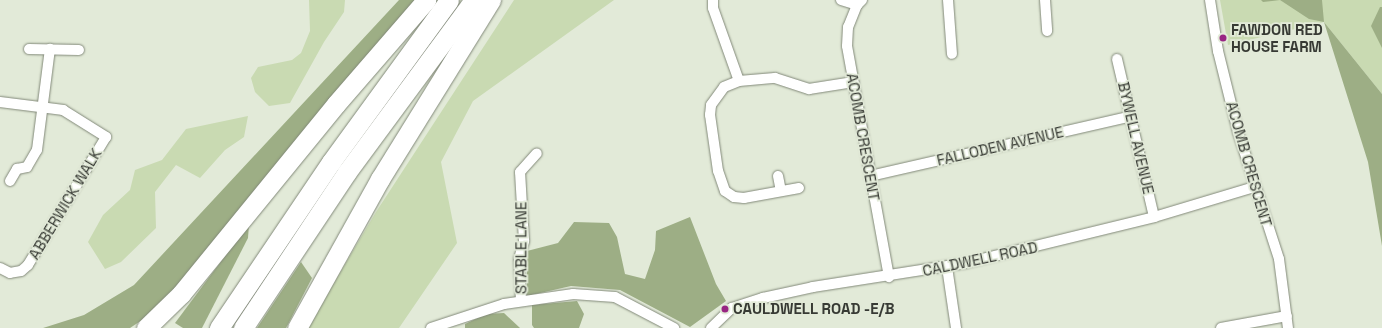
<!DOCTYPE html>
<style>
body{margin:0}
#map{position:relative;width:1382px;height:328px;overflow:hidden;background:#e2ead8;font-family:"Space Grotesk",sans-serif}
div>[style]{position:absolute}
[style*='--x']{left:calc(var(--x)*1px);top:calc(var(--y)*1px);width:calc(var(--w)*1px);rotate:calc(var(--a)*1deg)}
.green>*{inset:0;background:#c9dab2}
.forest>*{inset:0;background:#9dae85}
.roads{filter:drop-shadow(0 0 1px #828979) drop-shadow(0 0 1px #828979)}
.street>*{height:10px;margin:-5px;padding:0 5px;transform-origin:5px;border-radius:5px;background:#fff}
.highway>*{height:19px;margin:-9.5px;padding:0 9.5px;transform-origin:9.5px;border-radius:9.5px;background:#fff}
.dots>*{width:11px;height:11px;translate:-50% -50%;box-sizing:border-box;border:2px solid #e2ead8;border-radius:50%}
span{translate:-50% -50%;white-space:nowrap;text-align:center;line-height:1.15;-webkit-text-stroke:3.5px #e2ead8;paint-order:stroke}
.poi-label{font-size:15px;color:#373a34;font-weight:700}
.left{translate:0 -50%;text-align:left}
.street-label{font-size:15px;color:#373a34}
</style>
<div id="map">
<div class="green">
<i style="clip-path:polygon(309px 0,345px 0,344px 12px,324px 42px,290px 103px,269px 106px,255px 92px,251px 78px,258px 67px,292px 60px,301px 53px,310px 31px)"></i>
<i style="clip-path:polygon(514px 0,614px 0,473px 101px,441px 162px,457px 243px,399px 328px,307px 328px,376px 212px)"></i>
<i style="clip-path:polygon(1220px 0,1382px 0,1382px 94px,1324px 22px,1228px 45px)"></i>
<i style="clip-path:polygon(248px 116px,244px 137px,225px 150px,200px 178px,176px 165px,155px 192px,156px 228px,121px 262px,105px 269px,88px 242px,103px 215px,130px 190px,135px 170px,162px 160px,186px 129px)"></i>
</div>
<div class="forest">
<i style="clip-path:polygon(399px 0,418px 0,190px 274px,151px 314px,130px 328px,43px 328px,84px 315px,134px 285px)"></i>
<i style="clip-path:polygon(1261px 0,1322px 0,1324px 22px,1382px 94px,1382px 246px,1368px 162px,1324px 22px,1309px 19px,1280px 0,1263px 2px)"></i>
<i style="clip-path:polygon(1380px 7px,1382px 7px,1382px 48px,1371px 26px)"></i>
<i style="clip-path:polygon(690px 217px,716px 284px,726px 301px,690px 327px,620px 290px,571px 286px,527px 296px,527px 251px,558px 243px,574px 222px,609px 223px,617px 237px,625px 274px,645px 279px,655px 250px,656px 231px)"></i>
<i style="clip-path:polygon(249px 224px,248px 238px,202px 328px,183px 328px,175px 323px)"></i>
<i style="clip-path:polygon(301px 262px,312px 278px,286px 328px,257px 328px)"></i>
<i style="clip-path:polygon(577px 301px,584px 314px,579px 328px,534px 328px,532px 325px,532px 305px)"></i>
<i style="clip-path:polygon(504px 313px,520px 328px,465px 328px,465px 324px,486px 314px)"></i>
</div>
<div class="roads">
<div class="street">
<i style="--x:713;--y:0;--w:8;--a:90"></i>
<i style="--x:713;--y:8;--w:77;--a:70.4"></i>
<i style="--x:841;--y:0;--w:17;--a:17"></i>
<i style="--x:862;--y:0;--w:7;--a:135"></i>
<i style="--x:857;--y:5;--w:24;--a:112"></i>
<i style="--x:848;--y:27;--w:19;--a:93"></i>
<i style="--x:847;--y:46;--w:235;--a:79.7"></i>
<i style="--x:948;--y:0;--w:54;--a:85.8"></i>
<i style="--x:1045;--y:0;--w:31;--a:86"></i>
<i style="--x:1210;--y:0;--w:52;--a:81.1"></i>
<i style="--x:1218;--y:51;--w:83;--a:76.1"></i>
<i style="--x:1238;--y:132;--w:133;--a:72.1"></i>
<i style="--x:1279;--y:259;--w:70;--a:82.6"></i>
<i style="--x:29;--y:49;--w:50;--a:1.1"></i>
<i style="--x:1117;--y:59;--w:162;--a:76.8"></i>
<i style="--x:0;--y:102;--w:64;--a:7.2"></i>
<i style="--x:63;--y:110;--w:51;--a:32.1"></i>
<i style="--x:106;--y:137;--w:150;--a:121.4"></i>
<i style="--x:28;--y:265;--w:9;--a:139"></i>
<i style="--x:21;--y:271;--w:11;--a:170"></i>
<i style="--x:10;--y:273;--w:11;--a:-153"></i>
<i style="--x:778;--y:176;--w:15;--a:79"></i>
<i style="--x:870;--y:176;--w:268;--a:-12.9"></i>
<i style="--x:10;--y:181;--w:14;--a:-60"></i>
<i style="--x:17;--y:169;--w:10;--a:-11"></i>
<i style="--x:27;--y:167;--w:20;--a:-60"></i>
<i style="--x:37;--y:150;--w:102;--a:-82.7"></i>
<i style="--x:799;--y:188;--w:56;--a:169.7"></i>
<i style="--x:744;--y:198;--w:10;--a:-174"></i>
<i style="--x:734;--y:197;--w:11;--a:-146"></i>
<i style="--x:725;--y:191;--w:21;--a:-109"></i>
<i style="--x:718;--y:171;--w:57;--a:-98.1"></i>
<i style="--x:710;--y:115;--w:10;--a:-84"></i>
<i style="--x:711;--y:105;--w:22;--a:-54"></i>
<i style="--x:724;--y:87;--w:16;--a:-22"></i>
<i style="--x:739;--y:81;--w:36;--a:-5"></i>
<i style="--x:775;--y:78;--w:36;--a:18"></i>
<i style="--x:809;--y:89;--w:45;--a:-9"></i>
<i style="--x:947;--y:267;--w:62;--a:81.6"></i>
<i style="--x:521;--y:301;--w:42;--a:-92.7"></i>
<i style="--x:519;--y:259;--w:19;--a:-74"></i>
<i style="--x:524;--y:241;--w:69;--a:-93.3"></i>
<i style="--x:520;--y:172;--w:25;--a:-48"></i>
<i style="--x:431;--y:328;--w:77;--a:-18.2"></i>
<i style="--x:504;--y:304;--w:70;--a:-8.2"></i>
<i style="--x:573;--y:294;--w:42;--a:4.1"></i>
<i style="--x:615;--y:297;--w:67;--a:27.7"></i>
<i style="--x:711;--y:328;--w:29;--a:-44"></i>
<i style="--x:732;--y:308;--w:33;--a:-18"></i>
<i style="--x:763;--y:298;--w:51;--a:-12.4"></i>
<i style="--x:813;--y:287;--w:155;--a:-8.9"></i>
<i style="--x:966;--y:263;--w:194;--a:-13.7"></i>
<i style="--x:1154;--y:217;--w:104;--a:-16.7"></i>
<i style="--x:1221;--y:328;--w:67;--a:-10.3"></i>
</div>
<div class="highway">
<i style="--x:146;--y:328;--w:49;--a:-44.2"></i>
<i style="--x:181;--y:294;--w:245;--a:-50.8"></i>
<i style="--x:336;--y:104;--w:138;--a:-49.1"></i>
<i style="--x:219;--y:328;--w:200;--a:-56"></i>
<i style="--x:331;--y:162;--w:200;--a:-53.9"></i>
<i style="--x:243;--y:328;--w:187;--a:-56.3"></i>
<i style="--x:347;--y:172;--w:214;--a:-53.6"></i>
<i style="--x:297;--y:328;--w:171;--a:-60.9"></i>
<i style="--x:380;--y:179;--w:211;--a:-58.2"></i>
</div>
</div>
<div class="dots">
<i style="left:1223px;top:38px;background:#982583"></i>
<i style="left:725px;top:309px;background:#982583"></i>
</div>
<div class="poi-label">
<span class="left" style="left:1231px;top:38px">FAWDON RED<br>HOUSE FARM</span>
<span class="left" style="left:733px;top:309px">CAULDWELL ROAD -E/B</span>
</div>
<div class="street-label">
<span style="left:863px;top:137px;rotate:80deg">ACOMB CRESCENT</span>
<span style="left:1136px;top:138px;rotate:77deg">BYWELL AVENUE</span>
<span style="left:1000px;top:146px;rotate:-13deg">FALLODEN AVENUE</span>
<span style="left:1249px;top:164px;rotate:74deg">ACOMB CRESCENT</span>
<span style="left:65px;top:204px;rotate:-59deg">ABBERWICK WALK</span>
<span style="left:521px;top:248px;rotate:-90deg">STABLE LANE</span>
<span style="left:980px;top:259px;rotate:-12deg">CALDWELL ROAD</span>
</div>
</div>
